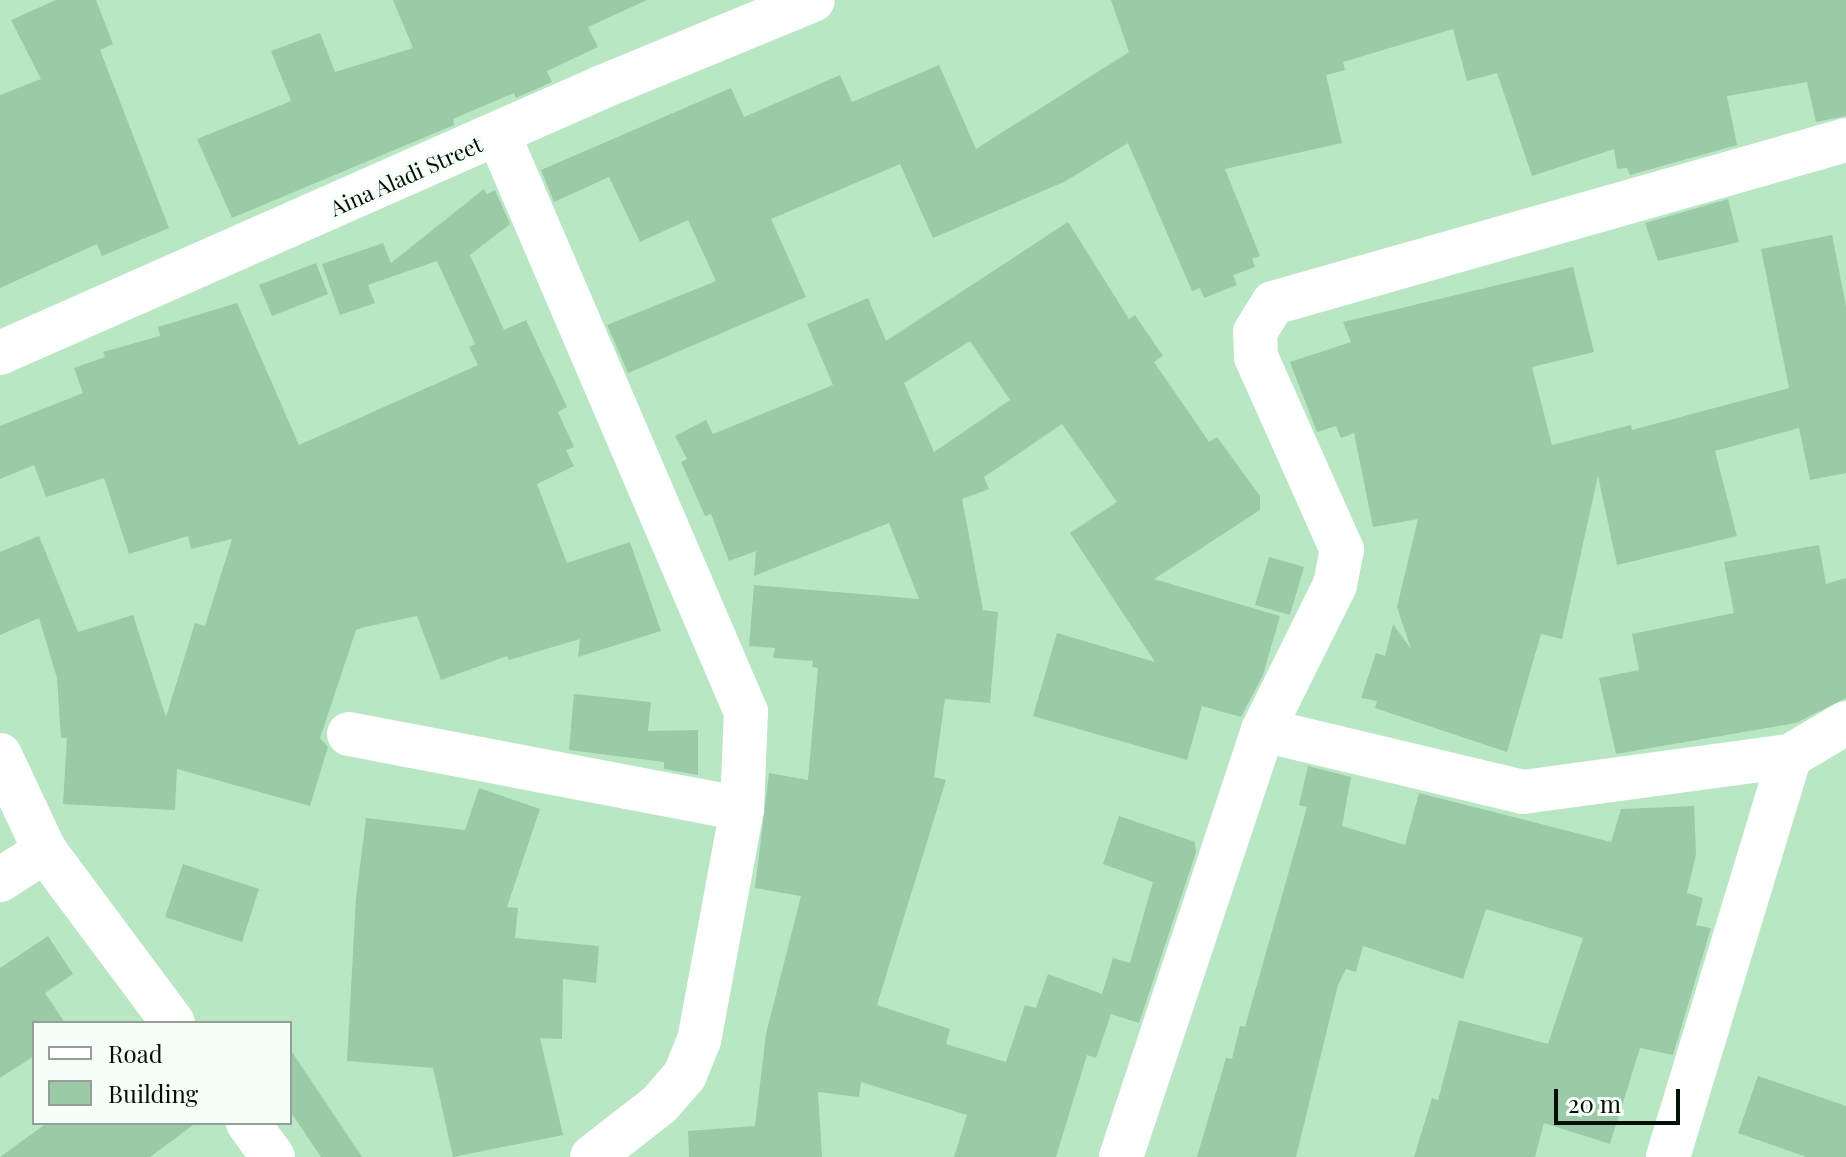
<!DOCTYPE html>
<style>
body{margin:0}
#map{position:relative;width:1846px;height:1157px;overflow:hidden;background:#b9e7c4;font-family:"Playfair Display",serif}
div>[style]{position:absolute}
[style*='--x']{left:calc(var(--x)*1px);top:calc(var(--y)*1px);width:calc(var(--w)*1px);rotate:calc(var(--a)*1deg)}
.building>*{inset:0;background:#9cc9a7}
.minor>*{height:44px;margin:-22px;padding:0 22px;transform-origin:22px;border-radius:22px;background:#fff}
span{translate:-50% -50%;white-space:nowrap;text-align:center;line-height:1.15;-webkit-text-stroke:6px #f5fef7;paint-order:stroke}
.street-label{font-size:22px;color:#021006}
.legend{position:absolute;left:32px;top:1021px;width:260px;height:104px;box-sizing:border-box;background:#f5fef7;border:2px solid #949f97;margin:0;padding:10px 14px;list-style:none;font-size:24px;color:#021006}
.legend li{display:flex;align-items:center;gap:16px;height:40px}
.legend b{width:40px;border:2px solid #949f97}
.scale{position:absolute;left:1554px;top:1089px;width:126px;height:36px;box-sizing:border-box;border:4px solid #021006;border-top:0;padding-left:10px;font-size:24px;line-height:28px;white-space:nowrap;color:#021006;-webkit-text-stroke:6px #f5fef7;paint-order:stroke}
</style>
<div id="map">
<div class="building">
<i style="clip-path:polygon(56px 0,96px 0,113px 44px,100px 50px,169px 228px,102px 256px,97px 244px,0 288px,0 95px,41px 79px,11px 20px)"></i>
<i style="clip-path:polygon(393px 0,647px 0,588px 27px,598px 47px,547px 71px,552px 82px,516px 98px,514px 93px,453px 119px,454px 125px,232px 218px,197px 139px,291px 101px,271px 51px,320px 33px,335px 72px,413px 48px)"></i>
<i style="clip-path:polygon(1111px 0,1846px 0,1846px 116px,1816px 122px,1807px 82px,1727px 96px,1737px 145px,1630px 175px,1627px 168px,1617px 169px,1614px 149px,1532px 176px,1497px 73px,1467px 81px,1453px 29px,1343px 62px,1345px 70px,1326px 75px,1342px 143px,1225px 169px,1260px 256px,1252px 259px,1255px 267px,1233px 275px,1237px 285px,1204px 298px,1200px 288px,1192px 291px,1128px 143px,1064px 182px,933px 238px,900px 164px,771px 219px,806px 297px,628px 373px,607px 325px,716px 281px,688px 220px,640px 242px,609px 177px,554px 202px,541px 170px,731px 88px,744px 117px,840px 75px,852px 102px,939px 65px,976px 149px,1129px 52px)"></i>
<i style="clip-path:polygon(484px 189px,487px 194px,495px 190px,510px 224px,470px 255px,504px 330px,526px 320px,567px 407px,558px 412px,574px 447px,566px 450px,574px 466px,537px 484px,567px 563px,630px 542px,661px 631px,578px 657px,580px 639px,509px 660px,507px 656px,441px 680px,417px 616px,365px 627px,356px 630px,320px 738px,328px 747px,310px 806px,177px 769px,175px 810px,63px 804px,67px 738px,61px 738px,57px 678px,39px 618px,0 635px,0 552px,39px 536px,78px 632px,133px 615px,166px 717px,195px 623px,205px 626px,232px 539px,191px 549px,188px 536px,129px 554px,104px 478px,46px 497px,34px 465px,0 479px,0 426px,83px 393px,74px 368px,105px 357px,103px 352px,160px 336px,158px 327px,237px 303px,299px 445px,478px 365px,469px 347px,475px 344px,437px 261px,368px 285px,375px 303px,340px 315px,322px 264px,383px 243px,391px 263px)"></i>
<i style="clip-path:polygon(1728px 199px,1739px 242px,1658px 261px,1645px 223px)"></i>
<i style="clip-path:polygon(evenodd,1068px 222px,1129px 319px,1135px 315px,1163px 356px,1154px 362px,1209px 442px,1217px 437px,1260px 496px,1260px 510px,1154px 579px,1280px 616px,1263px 675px,1241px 717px,1202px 706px,1187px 760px,1033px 716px,1057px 633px,1155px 662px,1070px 533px,1117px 502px,1062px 424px,984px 477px,989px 489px,962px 499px,983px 610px,998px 612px,990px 703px,945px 699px,934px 777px,946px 780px,877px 1005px,950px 1029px,946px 1044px,1006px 1062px,1025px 1005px,1036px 1008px,1048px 974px,1102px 994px,1113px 958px,1130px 963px,1153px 882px,1103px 864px,1119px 816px,1195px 842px,1196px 852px,1139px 1023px,1111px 1014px,1096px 1058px,1087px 1055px,1056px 1157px,954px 1157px,967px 1115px,861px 1082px,859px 1097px,818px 1092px,822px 1157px,689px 1157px,688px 1131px,755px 1126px,766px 1034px,801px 896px,755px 888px,769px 773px,808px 780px,818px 668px,812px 667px,813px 661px,773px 658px,775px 648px,749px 646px,754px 585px,919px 599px,889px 523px,754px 576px,756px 551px,729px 561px,711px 514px,705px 516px,681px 462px,687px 459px,675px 436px,706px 420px,713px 434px,833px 385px,807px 324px,868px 298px,886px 341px,1068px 222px,970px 341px,1010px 400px,934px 452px,904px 383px,970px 341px)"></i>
<i style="clip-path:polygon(1832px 235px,1846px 306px,1846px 473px,1810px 480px,1799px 428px,1715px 451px,1737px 536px,1617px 565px,1598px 476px,1562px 639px,1541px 634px,1507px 752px,1375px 708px,1377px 701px,1361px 698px,1376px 653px,1385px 656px,1393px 624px,1411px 649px,1397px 607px,1418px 519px,1373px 527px,1354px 433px,1341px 438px,1336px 426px,1317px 432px,1290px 362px,1351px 342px,1343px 322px,1573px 267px,1594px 352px,1532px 367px,1552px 445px,1631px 425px,1632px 430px,1789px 388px,1761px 249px)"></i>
<i style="clip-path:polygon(316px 263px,328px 294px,272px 316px,259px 285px)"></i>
<i style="clip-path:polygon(1819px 545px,1826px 584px,1846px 578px,1846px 698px,1796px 723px,1616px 754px,1599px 678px,1639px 670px,1632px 634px,1734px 613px,1724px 562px)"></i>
<i style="clip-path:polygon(1269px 557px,1304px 567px,1290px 615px,1255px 605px)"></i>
<i style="clip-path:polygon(574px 694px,651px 702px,648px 731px,698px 730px,698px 775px,664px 769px,664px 762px,569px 750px)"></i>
<i style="clip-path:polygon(1308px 766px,1351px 777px,1342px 826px,1405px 845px,1419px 793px,1611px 842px,1621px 809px,1694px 806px,1696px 854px,1687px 893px,1703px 898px,1696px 925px,1711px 928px,1673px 1055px,1640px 1048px,1610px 1144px,1544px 1123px,1535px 1157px,1414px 1157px,1432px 1098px,1438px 1100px,1459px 1020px,1548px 1044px,1583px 938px,1486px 909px,1463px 979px,1363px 946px,1356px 972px,1346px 969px,1338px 985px,1296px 1157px,1197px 1157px,1226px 1058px,1232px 1059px,1240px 1026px,1245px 1027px,1307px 807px,1299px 805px)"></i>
<i style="clip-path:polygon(479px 788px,540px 809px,507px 907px,518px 908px,515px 938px,599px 946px,596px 983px,563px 979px,562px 1039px,540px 1038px,563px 1135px,453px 1157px,433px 1068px,347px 1061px,356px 898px,366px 818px,465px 830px)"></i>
<i style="clip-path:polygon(183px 864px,259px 889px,242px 942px,165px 917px)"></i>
<i style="clip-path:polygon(48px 936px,73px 974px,45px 993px,65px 1023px,34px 1023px,34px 1056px,0 1078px,0 968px)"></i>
<i style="clip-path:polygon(290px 1049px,362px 1157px,321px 1157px,290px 1111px)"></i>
<i style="clip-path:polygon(1758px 1076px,1846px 1106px,1846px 1157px,1806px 1157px,1738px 1133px)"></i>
<i style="clip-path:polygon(47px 1123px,196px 1123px,150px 1157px,0 1157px)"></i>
</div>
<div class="minor">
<i style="--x:499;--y:136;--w:627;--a:66.79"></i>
<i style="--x:746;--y:712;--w:97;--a:92.4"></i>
<i style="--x:742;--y:809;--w:235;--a:100.5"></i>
<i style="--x:699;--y:1040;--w:38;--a:112"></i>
<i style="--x:685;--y:1075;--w:38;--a:131"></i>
<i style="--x:660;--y:1104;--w:86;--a:142.1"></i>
<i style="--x:0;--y:353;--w:658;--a:-23.84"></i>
<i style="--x:602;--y:87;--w:228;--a:-22.4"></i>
<i style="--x:1263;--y:730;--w:267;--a:13.4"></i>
<i style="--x:1523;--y:792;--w:269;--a:-7.7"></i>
<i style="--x:1790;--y:756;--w:65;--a:-30.5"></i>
<i style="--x:349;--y:734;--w:400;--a:10.8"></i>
<i style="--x:0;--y:755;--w:106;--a:64.9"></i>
<i style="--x:45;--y:851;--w:214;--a:53.3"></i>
<i style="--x:0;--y:880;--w:54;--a:-32.8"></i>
<i style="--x:248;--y:1123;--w:42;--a:53.7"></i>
<i style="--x:1121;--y:1157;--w:450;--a:-71.6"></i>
<i style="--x:1263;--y:730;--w:162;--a:-63.6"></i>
<i style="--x:1335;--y:585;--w:36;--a:-79"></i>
<i style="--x:1342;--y:550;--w:211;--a:-114"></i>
<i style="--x:1256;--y:357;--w:25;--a:-92"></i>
<i style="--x:1255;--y:332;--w:34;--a:-58"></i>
<i style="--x:1273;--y:303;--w:596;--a:-15.88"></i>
<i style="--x:1668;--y:1157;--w:419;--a:-73.1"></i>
</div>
<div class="street-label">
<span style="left:406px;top:176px;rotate:-24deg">Aina Aladi Street</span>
</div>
<ul class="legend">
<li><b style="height:10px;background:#fff"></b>Road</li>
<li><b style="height:22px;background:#9cc9a7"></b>Building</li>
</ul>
<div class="scale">20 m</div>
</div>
